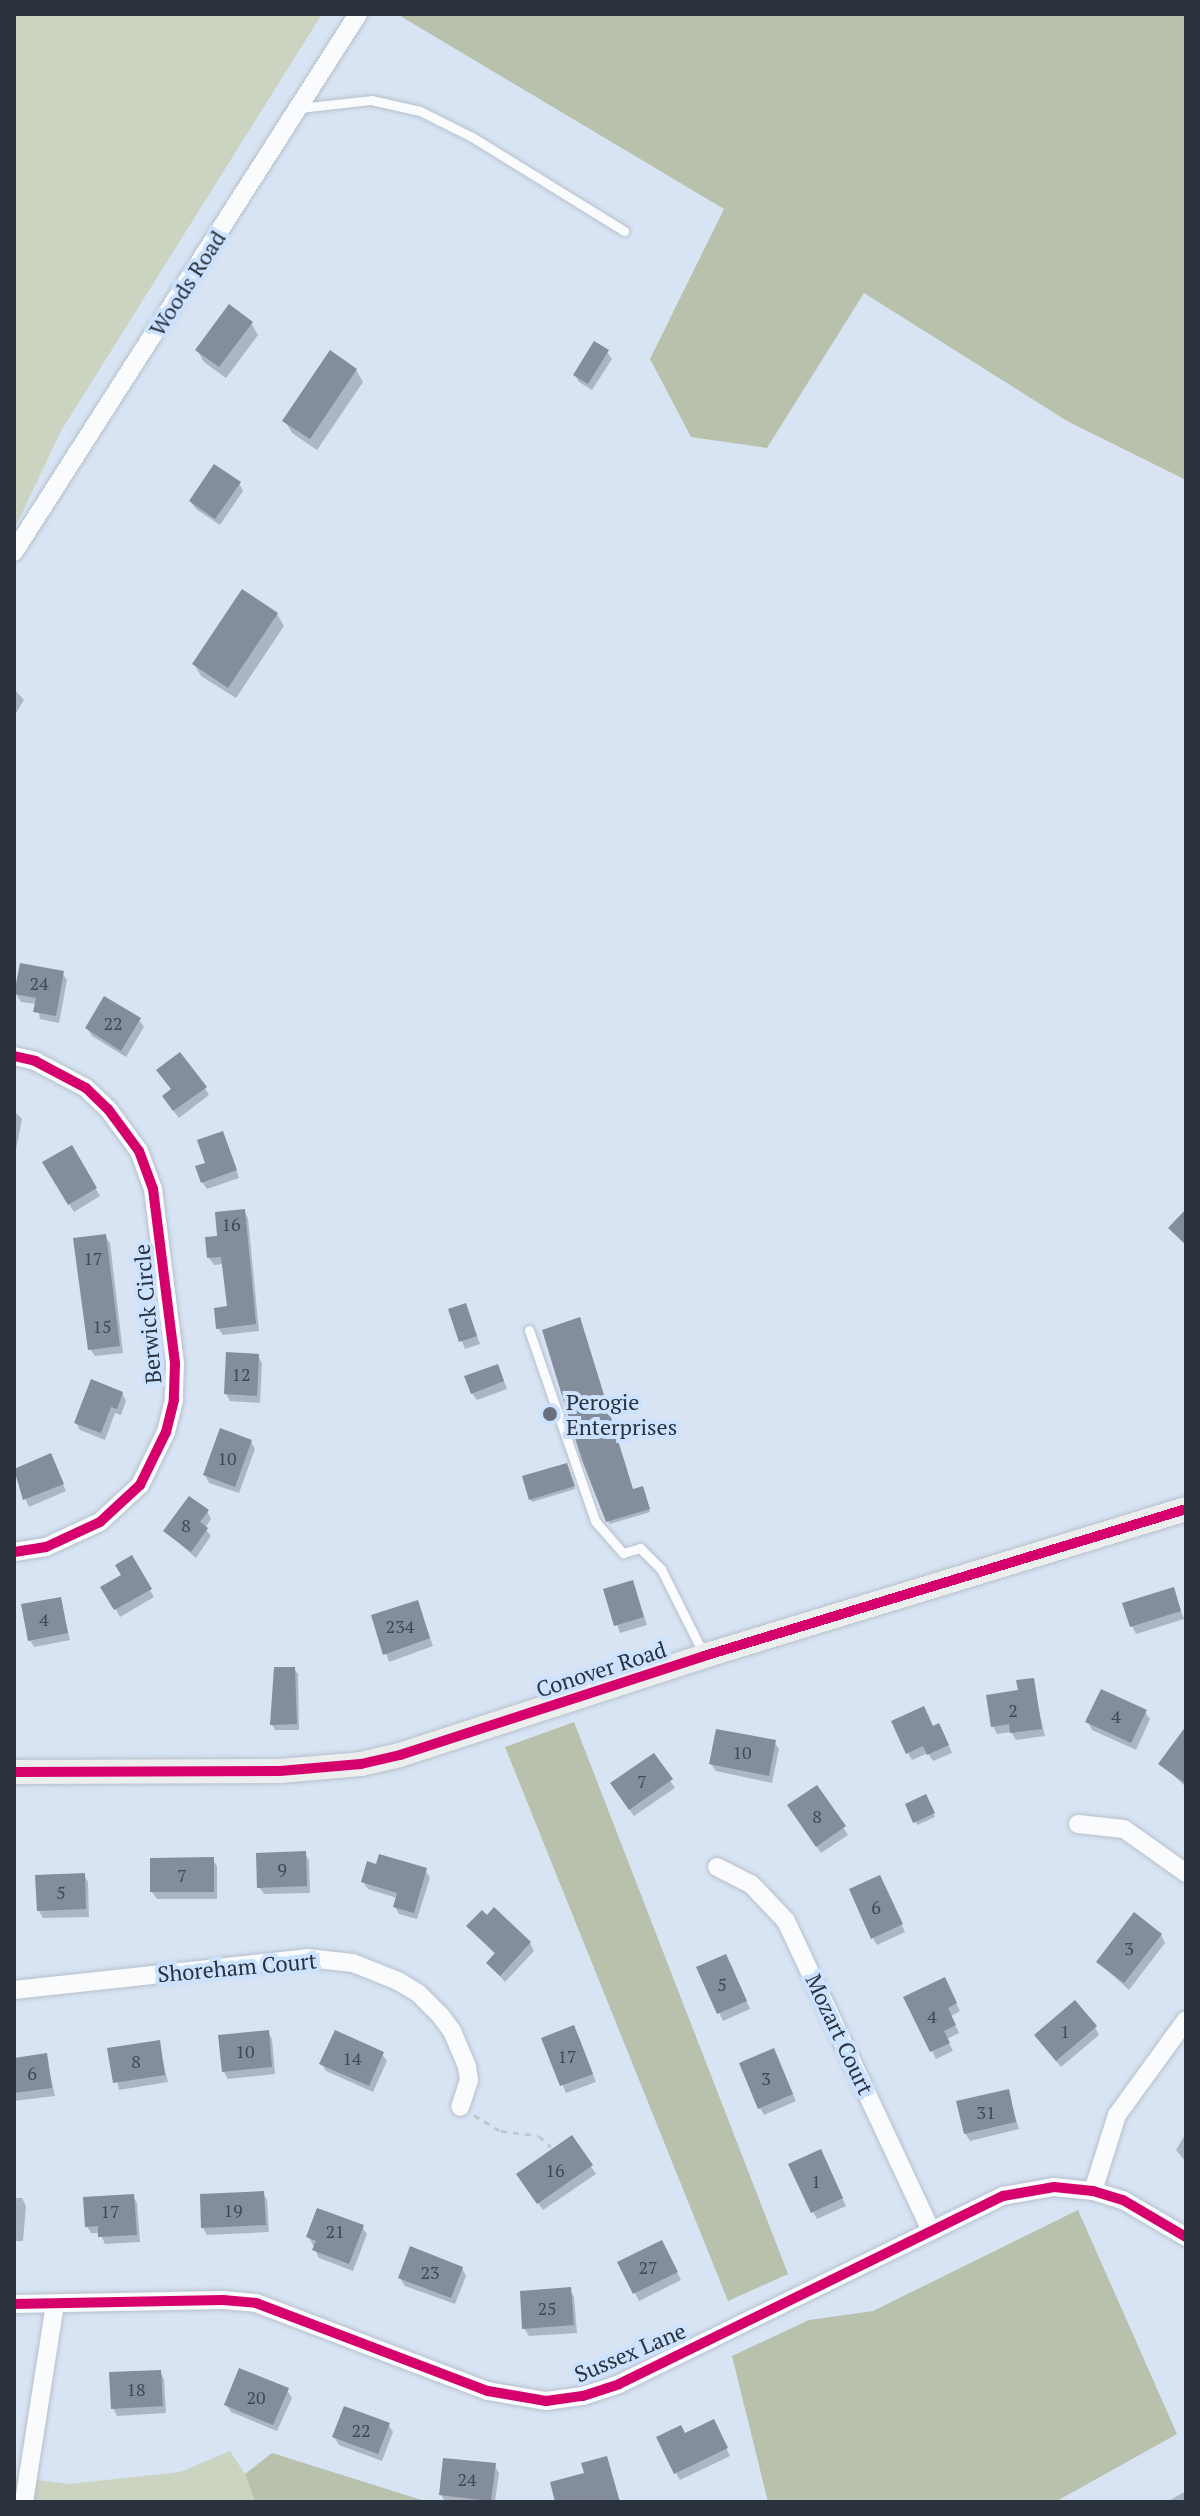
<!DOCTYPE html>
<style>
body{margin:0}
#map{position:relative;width:1200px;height:2516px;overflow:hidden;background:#d8e4f4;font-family:"PT Serif",serif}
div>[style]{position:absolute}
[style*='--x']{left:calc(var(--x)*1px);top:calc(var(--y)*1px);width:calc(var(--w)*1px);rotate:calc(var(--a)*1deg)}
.green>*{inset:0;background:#cad4c1}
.forest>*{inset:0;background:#b7c1ac}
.shadow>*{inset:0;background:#0003}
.building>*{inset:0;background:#838d9b}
.path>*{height:3px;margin-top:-1.5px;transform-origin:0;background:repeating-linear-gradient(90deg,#c3c7cd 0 6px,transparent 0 12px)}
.roads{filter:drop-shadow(0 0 2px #b7c0cc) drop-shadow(0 0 2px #b7c0cc)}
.lane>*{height:9px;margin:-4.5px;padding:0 4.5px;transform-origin:4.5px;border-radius:4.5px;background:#f9fbfd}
.street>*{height:18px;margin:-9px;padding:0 9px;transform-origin:9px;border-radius:9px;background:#f9fbfd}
.secondary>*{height:24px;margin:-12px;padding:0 12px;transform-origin:12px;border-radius:12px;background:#eceeee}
.cycleway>*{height:10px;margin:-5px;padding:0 5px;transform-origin:5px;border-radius:5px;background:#d6006c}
.dots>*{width:22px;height:22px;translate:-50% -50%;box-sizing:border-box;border:4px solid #cde2ff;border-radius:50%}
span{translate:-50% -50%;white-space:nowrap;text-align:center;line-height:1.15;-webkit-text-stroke:8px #cde2ff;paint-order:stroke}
.number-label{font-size:18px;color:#404954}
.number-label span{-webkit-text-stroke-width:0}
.street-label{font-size:22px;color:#2a323d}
.poi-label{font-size:22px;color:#2a323d}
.left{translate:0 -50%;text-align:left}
.frame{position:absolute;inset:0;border:16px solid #2a323d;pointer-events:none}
</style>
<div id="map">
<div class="green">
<i style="clip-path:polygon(14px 14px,322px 14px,61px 431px,14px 530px)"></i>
<i style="clip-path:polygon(230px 2451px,245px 2474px,255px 2502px,14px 2502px,14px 2477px,69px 2484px,180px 2472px)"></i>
</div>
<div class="forest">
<i style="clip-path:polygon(397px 14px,1186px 14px,1186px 480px,1067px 421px,864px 293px,767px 448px,691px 437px,650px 359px,724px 209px)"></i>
<i style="clip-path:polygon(574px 1722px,788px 2274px,728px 2301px,505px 1747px)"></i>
<i style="clip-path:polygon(1078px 2210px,1177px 2434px,1055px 2502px,768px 2502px,732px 2356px,809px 2320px,873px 2311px)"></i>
<i style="clip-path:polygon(272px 2453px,428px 2502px,255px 2502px,245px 2474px)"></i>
</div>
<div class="shadow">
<i style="clip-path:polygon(251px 323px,258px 335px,226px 378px,204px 362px,197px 350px)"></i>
<i style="clip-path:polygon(607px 352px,612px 359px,592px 390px,579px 382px,575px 375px)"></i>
<i style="clip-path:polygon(356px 370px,363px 382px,317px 450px,292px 433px,285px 421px)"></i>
<i style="clip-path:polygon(239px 483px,243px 491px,220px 525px,196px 509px,191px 502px)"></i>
<i style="clip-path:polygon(277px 614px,284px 626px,236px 698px,201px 676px,194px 664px)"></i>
<i style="clip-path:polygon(14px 689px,24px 700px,14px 716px)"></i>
<i style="clip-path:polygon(62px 973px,67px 980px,59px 1023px,40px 1019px,37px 1004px,21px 1002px,16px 994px)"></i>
<i style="clip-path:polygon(139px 1020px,144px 1027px,126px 1057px,92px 1036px,87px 1028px)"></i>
<i style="clip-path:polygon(205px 1088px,209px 1095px,179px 1118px,168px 1104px)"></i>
<i style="clip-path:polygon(14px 1111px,22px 1119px,16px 1149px,14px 1149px)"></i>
<i style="clip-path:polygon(226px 1141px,239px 1178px,207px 1189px,202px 1182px)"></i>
<i style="clip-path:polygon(71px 1147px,100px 1196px,74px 1212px,45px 1163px)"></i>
<i style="clip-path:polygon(244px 1211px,248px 1218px,259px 1331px,223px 1335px,218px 1328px,229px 1308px,224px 1264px,214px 1265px,209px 1258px,220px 1237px)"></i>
<i style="clip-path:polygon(105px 1236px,110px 1243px,123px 1353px,95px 1356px,90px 1349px)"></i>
<i style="clip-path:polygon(465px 1305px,480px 1344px,465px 1349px,450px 1310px)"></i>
<i style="clip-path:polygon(258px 1356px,262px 1363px,260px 1403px,230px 1401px,226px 1394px)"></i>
<i style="clip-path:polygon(501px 1373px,507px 1389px,477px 1400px,472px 1393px)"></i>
<i style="clip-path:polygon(122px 1393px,126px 1401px,121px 1415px,115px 1413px,105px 1440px,80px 1430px,76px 1423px)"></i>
<i style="clip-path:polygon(251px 1442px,255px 1449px,239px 1493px,209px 1483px,205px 1475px)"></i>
<i style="clip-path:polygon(51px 1456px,66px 1491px,29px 1507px,14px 1471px)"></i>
<i style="clip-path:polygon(568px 1468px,575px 1489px,532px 1502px,531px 1499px)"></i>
<i style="clip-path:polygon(633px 1491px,644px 1491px,650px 1512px,610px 1524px,608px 1521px)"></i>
<i style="clip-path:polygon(207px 1511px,211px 1519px,205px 1528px,211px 1536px,196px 1558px,165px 1531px)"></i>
<i style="clip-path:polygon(131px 1558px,154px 1597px,120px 1617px,103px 1587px,123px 1575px)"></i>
<i style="clip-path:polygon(632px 1582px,647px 1625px,620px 1633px,605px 1590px)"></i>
<i style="clip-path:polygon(1173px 1590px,1184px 1619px,1136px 1634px,1132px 1626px)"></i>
<i style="clip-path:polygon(60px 1599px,70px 1640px,34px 1647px,30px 1640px)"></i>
<i style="clip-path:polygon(417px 1603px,433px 1646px,389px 1662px,374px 1616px)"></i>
<i style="clip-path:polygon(294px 1669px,298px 1674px,299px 1730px,275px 1730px,272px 1725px)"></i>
<i style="clip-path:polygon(1032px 1680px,1045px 1736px,1016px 1740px,1011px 1732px,997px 1734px,993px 1726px)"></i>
<i style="clip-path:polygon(1145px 1712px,1150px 1719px,1136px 1750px,1092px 1730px,1088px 1722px)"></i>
<i style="clip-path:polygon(933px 1728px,943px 1732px,952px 1753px,933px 1761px,928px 1753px,912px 1760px,908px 1753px)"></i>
<i style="clip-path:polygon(774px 1742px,779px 1749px,772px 1783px,716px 1771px,711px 1764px)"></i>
<i style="clip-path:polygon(1186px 1747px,1186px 1787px,1161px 1764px)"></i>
<i style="clip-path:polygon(654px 1756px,675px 1788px,634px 1816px,617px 1791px)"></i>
<i style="clip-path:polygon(817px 1788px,848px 1835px,821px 1853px,794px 1813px)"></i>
<i style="clip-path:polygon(925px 1797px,935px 1817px,917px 1825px,907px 1805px)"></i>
<i style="clip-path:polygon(305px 1853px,309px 1861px,310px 1893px,264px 1894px,259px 1887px)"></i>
<i style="clip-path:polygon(212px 1859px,217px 1866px,217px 1899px,157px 1899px,152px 1892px)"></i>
<i style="clip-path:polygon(425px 1870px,430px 1878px,417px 1919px,399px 1914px,395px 1907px,397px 1898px,368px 1889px,363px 1882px)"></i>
<i style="clip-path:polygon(84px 1875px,88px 1882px,89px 1917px,43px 1918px,39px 1911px)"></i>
<i style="clip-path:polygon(884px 1885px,905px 1932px,877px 1945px,873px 1938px)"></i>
<i style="clip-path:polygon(469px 1927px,530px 1943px,534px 1951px,505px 1982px,488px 1963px,496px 1955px)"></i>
<i style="clip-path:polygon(1161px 1935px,1165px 1943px,1129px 1990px,1098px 1962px)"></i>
<i style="clip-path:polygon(730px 1963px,750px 2009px,723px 2021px,699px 1968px)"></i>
<i style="clip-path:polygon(948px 1987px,960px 2011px,951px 2016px,959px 2033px,947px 2039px,953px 2051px,936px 2059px,906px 1998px)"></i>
<i style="clip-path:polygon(1095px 2027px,1099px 2035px,1061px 2067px,1041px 2043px)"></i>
<i style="clip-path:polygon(268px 2032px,272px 2039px,275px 2074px,228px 2079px,224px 2072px)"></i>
<i style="clip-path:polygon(578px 2035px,596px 2082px,566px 2093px,543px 2039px)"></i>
<i style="clip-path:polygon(158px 2042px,168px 2082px,119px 2090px,110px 2050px)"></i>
<i style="clip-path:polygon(382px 2054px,387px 2061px,373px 2092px,326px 2071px,322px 2064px)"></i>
<i style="clip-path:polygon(46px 2056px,55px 2096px,14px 2101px,14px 2060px)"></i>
<i style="clip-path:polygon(777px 2058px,796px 2101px,764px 2115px,760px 2108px)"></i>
<i style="clip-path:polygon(1008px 2092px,1019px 2129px,970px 2141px,965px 2133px)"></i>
<i style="clip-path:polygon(1186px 2133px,1186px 2162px,1176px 2150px)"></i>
<i style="clip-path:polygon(572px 2138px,596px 2174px,543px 2210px,523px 2182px)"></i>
<i style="clip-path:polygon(824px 2159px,846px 2206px,817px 2219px,813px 2212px)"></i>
<i style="clip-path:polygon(263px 2193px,267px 2200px,269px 2232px,207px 2235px,203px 2228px)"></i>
<i style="clip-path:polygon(133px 2196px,137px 2203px,140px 2242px,105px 2244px,100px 2233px,91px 2233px,87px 2226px)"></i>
<i style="clip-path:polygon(14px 2198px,22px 2198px,26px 2206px,23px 2241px,14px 2241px)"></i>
<i style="clip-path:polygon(362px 2227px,367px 2234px,353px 2271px,319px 2258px,309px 2237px)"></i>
<i style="clip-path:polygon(666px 2250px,681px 2280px,639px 2301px,620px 2263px)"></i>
<i style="clip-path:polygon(462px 2268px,466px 2276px,455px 2304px,405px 2286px,400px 2278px)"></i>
<i style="clip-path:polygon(570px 2289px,574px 2297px,577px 2333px,529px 2336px,524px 2328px)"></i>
<i style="clip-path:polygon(160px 2372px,164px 2379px,166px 2413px,117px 2416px,113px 2408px)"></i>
<i style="clip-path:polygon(287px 2390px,292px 2398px,277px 2431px,231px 2412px,226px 2404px)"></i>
<i style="clip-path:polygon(388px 2424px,393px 2432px,382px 2461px,339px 2445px,334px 2437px)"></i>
<i style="clip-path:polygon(717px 2429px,730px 2456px,680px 2480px,676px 2473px,685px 2436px)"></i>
<i style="clip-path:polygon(494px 2465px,499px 2473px,495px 2502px,445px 2502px,441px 2494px)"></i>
<i style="clip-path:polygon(1186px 2491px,1186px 2502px,1167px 2502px)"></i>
</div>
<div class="building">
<i style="clip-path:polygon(229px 304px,253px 322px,219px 367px,195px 350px)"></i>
<i style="clip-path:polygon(594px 341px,609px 350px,588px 384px,573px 375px)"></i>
<i style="clip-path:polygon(330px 350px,357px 369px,310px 439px,282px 421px)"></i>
<i style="clip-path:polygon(214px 464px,241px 482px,215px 519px,189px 501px)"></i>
<i style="clip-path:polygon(242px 589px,278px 613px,228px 688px,192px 664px)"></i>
<i style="clip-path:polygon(20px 963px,64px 971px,56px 1016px,33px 1012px,36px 998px,14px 994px)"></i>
<i style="clip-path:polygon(104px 996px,141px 1018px,121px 1051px,85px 1028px)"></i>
<i style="clip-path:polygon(180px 1052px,207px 1087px,173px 1111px,162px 1096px,171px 1089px,156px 1070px)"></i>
<i style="clip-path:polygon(223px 1131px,237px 1170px,201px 1183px,195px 1166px,205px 1163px,197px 1140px)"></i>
<i style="clip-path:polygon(72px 1145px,97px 1188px,68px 1205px,42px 1162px)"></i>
<i style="clip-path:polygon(245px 1209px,256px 1324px,216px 1329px,214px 1308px,227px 1306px,221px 1257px,207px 1258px,205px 1237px,217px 1236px,215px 1212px)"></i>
<i style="clip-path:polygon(1186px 1209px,1186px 1245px,1168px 1228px)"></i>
<i style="clip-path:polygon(106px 1234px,120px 1346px,88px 1350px,73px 1238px)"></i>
<i style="clip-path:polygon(466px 1303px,477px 1336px,459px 1342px,448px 1309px)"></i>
<i style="clip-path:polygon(580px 1317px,633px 1489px,643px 1486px,650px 1509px,606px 1522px,581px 1458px,542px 1330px)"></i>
<i style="clip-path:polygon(226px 1352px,259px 1354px,257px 1396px,224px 1394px)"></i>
<i style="clip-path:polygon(498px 1364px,504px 1381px,471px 1394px,464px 1376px)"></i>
<i style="clip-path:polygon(91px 1379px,123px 1392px,117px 1409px,111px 1407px,101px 1433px,74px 1423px)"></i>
<i style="clip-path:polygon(220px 1428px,252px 1440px,235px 1487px,203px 1475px)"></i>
<i style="clip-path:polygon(51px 1453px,64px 1484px,23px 1500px,14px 1469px)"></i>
<i style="clip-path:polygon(567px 1463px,575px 1486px,529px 1500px,522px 1476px)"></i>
<i style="clip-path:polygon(189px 1496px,209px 1510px,200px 1522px,208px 1528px,191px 1552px,163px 1531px)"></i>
<i style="clip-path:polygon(132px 1555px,152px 1589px,114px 1610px,100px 1587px,121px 1575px,115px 1565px)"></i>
<i style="clip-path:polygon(633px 1580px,644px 1617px,614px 1626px,603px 1589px)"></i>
<i style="clip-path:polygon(1174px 1587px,1181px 1611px,1130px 1627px,1122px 1603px)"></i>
<i style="clip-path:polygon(61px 1597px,68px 1633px,28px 1641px,21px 1604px)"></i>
<i style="clip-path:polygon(418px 1600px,430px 1638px,383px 1655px,371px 1615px)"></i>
<i style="clip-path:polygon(274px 1667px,295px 1667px,297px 1724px,270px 1725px)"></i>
<i style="clip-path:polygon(1034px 1678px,1042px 1729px,1010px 1733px,1009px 1724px,991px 1727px,986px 1695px,1018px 1690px,1016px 1680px)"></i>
<i style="clip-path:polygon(1101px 1689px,1147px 1710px,1131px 1743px,1085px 1722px)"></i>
<i style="clip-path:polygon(924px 1706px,933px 1726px,939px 1723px,949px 1745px,927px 1755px,923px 1746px,906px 1754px,891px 1721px)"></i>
<i style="clip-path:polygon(1186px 1726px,1186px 1784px,1158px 1764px)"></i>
<i style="clip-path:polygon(716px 1729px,776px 1740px,769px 1776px,709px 1764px)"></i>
<i style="clip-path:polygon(654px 1753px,673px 1779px,629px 1810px,610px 1783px)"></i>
<i style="clip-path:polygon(817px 1785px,846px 1826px,816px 1847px,787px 1805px)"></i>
<i style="clip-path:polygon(926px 1794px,935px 1813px,913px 1823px,905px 1804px)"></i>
<i style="clip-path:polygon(306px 1851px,307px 1886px,257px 1888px,256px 1853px)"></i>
<i style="clip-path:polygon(379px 1854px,427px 1868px,414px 1913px,393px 1907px,397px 1893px,361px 1882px,367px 1861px,376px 1864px)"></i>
<i style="clip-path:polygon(214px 1857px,214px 1892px,150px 1892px,150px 1858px)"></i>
<i style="clip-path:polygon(85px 1873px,86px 1909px,37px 1911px,35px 1875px)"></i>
<i style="clip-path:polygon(880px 1875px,903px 1924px,871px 1939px,849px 1889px)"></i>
<i style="clip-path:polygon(494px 1907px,531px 1942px,500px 1976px,486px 1963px,495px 1953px,466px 1926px,482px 1910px,487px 1915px)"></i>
<i style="clip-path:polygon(1134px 1912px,1162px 1934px,1124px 1983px,1096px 1962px)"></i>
<i style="clip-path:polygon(726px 1954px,747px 2001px,717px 2014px,696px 1967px)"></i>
<i style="clip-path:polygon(945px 1977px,957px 2003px,948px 2008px,956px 2025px,944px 2031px,950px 2043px,930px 2052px,903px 1997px)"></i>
<i style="clip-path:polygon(1075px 2000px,1097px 2026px,1056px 2061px,1034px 2035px)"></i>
<i style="clip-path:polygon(574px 2025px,593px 2074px,560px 2086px,541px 2038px)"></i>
<i style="clip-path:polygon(269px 2030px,272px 2067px,222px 2072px,218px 2035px)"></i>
<i style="clip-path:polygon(335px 2030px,384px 2052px,369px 2086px,319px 2064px)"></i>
<i style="clip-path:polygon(160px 2040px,165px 2075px,113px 2083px,107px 2048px)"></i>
<i style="clip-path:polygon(774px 2048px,793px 2094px,758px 2109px,739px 2063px)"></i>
<i style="clip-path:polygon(47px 2053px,52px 2088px,14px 2093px,14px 2058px)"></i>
<i style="clip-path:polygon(1009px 2089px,1016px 2122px,964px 2134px,956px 2101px)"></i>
<i style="clip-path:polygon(572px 2135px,593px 2165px,537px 2204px,516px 2174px)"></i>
<i style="clip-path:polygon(821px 2149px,843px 2198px,811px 2213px,788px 2164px)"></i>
<i style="clip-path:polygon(264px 2191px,266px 2225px,201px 2228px,200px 2194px)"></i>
<i style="clip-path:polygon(134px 2194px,137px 2235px,98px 2237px,98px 2226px,85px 2227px,83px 2197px)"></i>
<i style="clip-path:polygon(317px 2208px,364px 2225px,349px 2264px,312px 2250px,316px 2241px,306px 2237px)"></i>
<i style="clip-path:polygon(662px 2240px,678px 2272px,633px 2294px,617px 2262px)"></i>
<i style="clip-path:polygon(410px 2246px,463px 2267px,451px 2298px,398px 2278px)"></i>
<i style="clip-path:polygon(571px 2287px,574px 2325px,522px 2329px,520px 2291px)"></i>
<i style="clip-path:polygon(239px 2368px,289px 2388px,273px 2425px,224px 2405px)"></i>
<i style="clip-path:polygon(161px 2370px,163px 2406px,111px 2409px,109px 2372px)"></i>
<i style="clip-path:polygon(344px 2406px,390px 2423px,378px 2454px,332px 2437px)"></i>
<i style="clip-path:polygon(714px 2419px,728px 2448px,674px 2474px,656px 2437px,681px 2425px,685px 2433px)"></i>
<i style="clip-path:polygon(607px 2456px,620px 2502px,555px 2502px,550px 2482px,584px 2473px,581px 2463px)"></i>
<i style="clip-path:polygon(443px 2458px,496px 2463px,491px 2501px,439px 2495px)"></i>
</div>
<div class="path">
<i style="--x:474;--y:2115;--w:31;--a:31"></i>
<i style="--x:501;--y:2131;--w:38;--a:7"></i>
<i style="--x:539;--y:2136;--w:16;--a:43"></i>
</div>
<div class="roads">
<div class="lane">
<i style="--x:299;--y:108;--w:72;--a:-6.3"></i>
<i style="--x:371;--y:100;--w:50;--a:12.7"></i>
<i style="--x:420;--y:111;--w:58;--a:26.6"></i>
<i style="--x:472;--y:137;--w:179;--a:31.7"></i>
<i style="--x:529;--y:1330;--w:202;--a:70.9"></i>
<i style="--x:595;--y:1521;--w:43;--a:48.8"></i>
<i style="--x:623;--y:1553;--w:18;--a:-16"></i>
<i style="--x:640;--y:1548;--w:30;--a:45"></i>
<i style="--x:661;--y:1569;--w:94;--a:63.4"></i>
</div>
<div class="street">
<i style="--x:14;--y:552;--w:639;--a:-57.4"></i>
<i style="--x:14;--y:1056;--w:22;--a:13"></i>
<i style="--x:35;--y:1061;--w:58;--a:27.9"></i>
<i style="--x:86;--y:1088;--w:30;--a:44"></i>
<i style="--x:108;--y:1109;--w:52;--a:53.6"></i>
<i style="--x:139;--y:1151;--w:40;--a:69.8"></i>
<i style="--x:153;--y:1189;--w:176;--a:82.8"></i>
<i style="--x:175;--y:1364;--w:36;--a:92"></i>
<i style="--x:174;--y:1400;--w:33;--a:104"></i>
<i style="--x:166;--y:1432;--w:59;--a:116.1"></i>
<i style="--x:140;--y:1485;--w:54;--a:137.2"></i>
<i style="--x:100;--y:1522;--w:60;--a:155.2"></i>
<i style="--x:46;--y:1547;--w:32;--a:171"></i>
<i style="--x:1078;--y:1824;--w:46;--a:6.2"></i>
<i style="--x:1124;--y:1829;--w:76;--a:35.4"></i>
<i style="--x:717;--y:1867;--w:38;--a:27"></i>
<i style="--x:751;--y:1884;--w:51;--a:46.6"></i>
<i style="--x:786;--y:1921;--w:341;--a:64.9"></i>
<i style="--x:14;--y:1990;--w:295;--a:-6.2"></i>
<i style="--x:307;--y:1958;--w:46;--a:6.2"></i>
<i style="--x:353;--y:1963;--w:48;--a:21.8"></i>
<i style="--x:398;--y:1981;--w:23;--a:31"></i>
<i style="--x:418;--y:1993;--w:33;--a:45"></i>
<i style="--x:441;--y:2016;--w:19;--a:54"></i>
<i style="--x:452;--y:2031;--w:39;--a:67"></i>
<i style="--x:467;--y:2067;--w:13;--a:81"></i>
<i style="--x:469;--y:2080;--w:28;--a:108"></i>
<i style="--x:1093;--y:2191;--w:80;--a:-72.5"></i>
<i style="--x:1117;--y:2115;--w:117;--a:-54"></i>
<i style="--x:14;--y:2304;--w:209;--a:-1.1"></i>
<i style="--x:223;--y:2300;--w:33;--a:5"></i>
<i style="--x:256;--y:2303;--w:248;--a:20.8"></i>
<i style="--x:488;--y:2391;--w:59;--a:9.8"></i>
<i style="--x:546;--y:2401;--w:37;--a:-8"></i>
<i style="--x:583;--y:2396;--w:38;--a:-18"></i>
<i style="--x:619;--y:2384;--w:428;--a:-26.1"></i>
<i style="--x:1003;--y:2196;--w:52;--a:-10"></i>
<i style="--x:1054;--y:2187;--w:39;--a:6"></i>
<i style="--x:1093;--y:2191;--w:31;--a:17"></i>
<i style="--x:1123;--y:2200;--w:73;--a:30.4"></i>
<i style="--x:24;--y:2502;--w:200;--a:-81.1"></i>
</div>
<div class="secondary">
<i style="--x:14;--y:1772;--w:266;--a:-0.2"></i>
<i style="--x:280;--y:1771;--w:81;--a:-4.9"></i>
<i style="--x:361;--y:1764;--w:40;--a:-13"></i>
<i style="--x:400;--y:1755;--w:320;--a:-18"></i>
<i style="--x:704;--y:1656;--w:504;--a:-16.96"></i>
</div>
</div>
<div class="cycleway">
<i style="--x:14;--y:1056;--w:22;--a:13"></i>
<i style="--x:35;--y:1061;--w:58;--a:27.9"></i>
<i style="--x:86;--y:1088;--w:30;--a:44"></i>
<i style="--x:108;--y:1109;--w:52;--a:53.6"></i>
<i style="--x:139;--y:1151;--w:40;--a:69.8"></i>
<i style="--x:153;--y:1189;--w:176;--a:82.8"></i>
<i style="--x:175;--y:1364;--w:36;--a:92"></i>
<i style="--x:174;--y:1400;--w:33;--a:104"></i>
<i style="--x:166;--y:1432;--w:59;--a:116.1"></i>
<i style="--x:140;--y:1485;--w:54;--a:137.2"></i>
<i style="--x:100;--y:1522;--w:60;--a:155.2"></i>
<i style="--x:46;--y:1547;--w:32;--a:171"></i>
<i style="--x:14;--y:1772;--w:266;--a:-0.2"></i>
<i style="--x:280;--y:1771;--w:81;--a:-4.9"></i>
<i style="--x:361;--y:1764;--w:40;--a:-13"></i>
<i style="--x:400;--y:1755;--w:320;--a:-18"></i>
<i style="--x:704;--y:1656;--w:504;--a:-16.96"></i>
<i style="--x:14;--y:2304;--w:209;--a:-1.1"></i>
<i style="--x:223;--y:2300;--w:33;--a:5"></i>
<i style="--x:256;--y:2303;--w:248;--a:20.8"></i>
<i style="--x:488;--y:2391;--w:59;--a:9.8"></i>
<i style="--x:546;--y:2401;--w:37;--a:-8"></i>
<i style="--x:583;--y:2396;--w:38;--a:-18"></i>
<i style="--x:619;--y:2384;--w:428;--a:-26.1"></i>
<i style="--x:1003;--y:2196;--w:52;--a:-10"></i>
<i style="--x:1054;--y:2187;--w:39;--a:6"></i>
<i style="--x:1093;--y:2191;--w:31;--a:17"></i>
<i style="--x:1123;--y:2200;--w:73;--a:30.4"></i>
</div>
<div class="dots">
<i style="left:550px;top:1414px;background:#67707d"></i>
</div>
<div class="number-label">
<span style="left:39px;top:983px">24</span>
<span style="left:113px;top:1023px">22</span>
<span style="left:231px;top:1224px">16</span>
<span style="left:93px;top:1258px">17</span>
<span style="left:102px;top:1326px">15</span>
<span style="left:241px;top:1374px">12</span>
<span style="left:227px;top:1458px">10</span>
<span style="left:186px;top:1525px">8</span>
<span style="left:44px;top:1619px">4</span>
<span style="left:400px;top:1626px">234</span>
<span style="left:1013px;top:1710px">2</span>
<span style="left:1116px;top:1716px">4</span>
<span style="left:742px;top:1752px">10</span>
<span style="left:642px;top:1781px">7</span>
<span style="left:817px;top:1816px">8</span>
<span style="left:282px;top:1869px">9</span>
<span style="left:182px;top:1875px">7</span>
<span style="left:61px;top:1892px">5</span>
<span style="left:876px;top:1907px">6</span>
<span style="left:1129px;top:1948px">3</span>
<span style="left:722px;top:1984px">5</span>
<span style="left:932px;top:2016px">4</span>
<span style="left:1065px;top:2031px">1</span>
<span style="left:245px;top:2051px">10</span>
<span style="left:567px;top:2056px">17</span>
<span style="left:352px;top:2058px">14</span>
<span style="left:136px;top:2061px">8</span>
<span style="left:32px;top:2073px">6</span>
<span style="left:766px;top:2078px">3</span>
<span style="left:986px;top:2112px">31</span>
<span style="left:555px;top:2170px">16</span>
<span style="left:816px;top:2181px">1</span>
<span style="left:233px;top:2210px">19</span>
<span style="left:110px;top:2211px">17</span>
<span style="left:335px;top:2231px">21</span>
<span style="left:648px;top:2267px">27</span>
<span style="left:430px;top:2272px">23</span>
<span style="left:547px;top:2308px">25</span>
<span style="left:136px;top:2389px">18</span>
<span style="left:256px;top:2397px">20</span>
<span style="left:361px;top:2430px">22</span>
<span style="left:467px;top:2479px">24</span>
</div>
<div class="street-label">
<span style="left:187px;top:283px;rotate:-57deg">Woods Road</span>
<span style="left:147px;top:1314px;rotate:-95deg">Berwick Circle</span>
<span style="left:601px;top:1669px;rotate:-18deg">Conover Road</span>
<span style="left:237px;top:1967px;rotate:-5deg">Shoreham Court</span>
<span style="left:840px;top:2034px;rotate:65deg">Mozart Court</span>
<span style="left:630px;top:2352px;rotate:-23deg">Sussex Lane</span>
</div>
<div class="poi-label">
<span class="left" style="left:566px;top:1414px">Perogie<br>Enterprises</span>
</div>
<div class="frame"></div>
</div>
